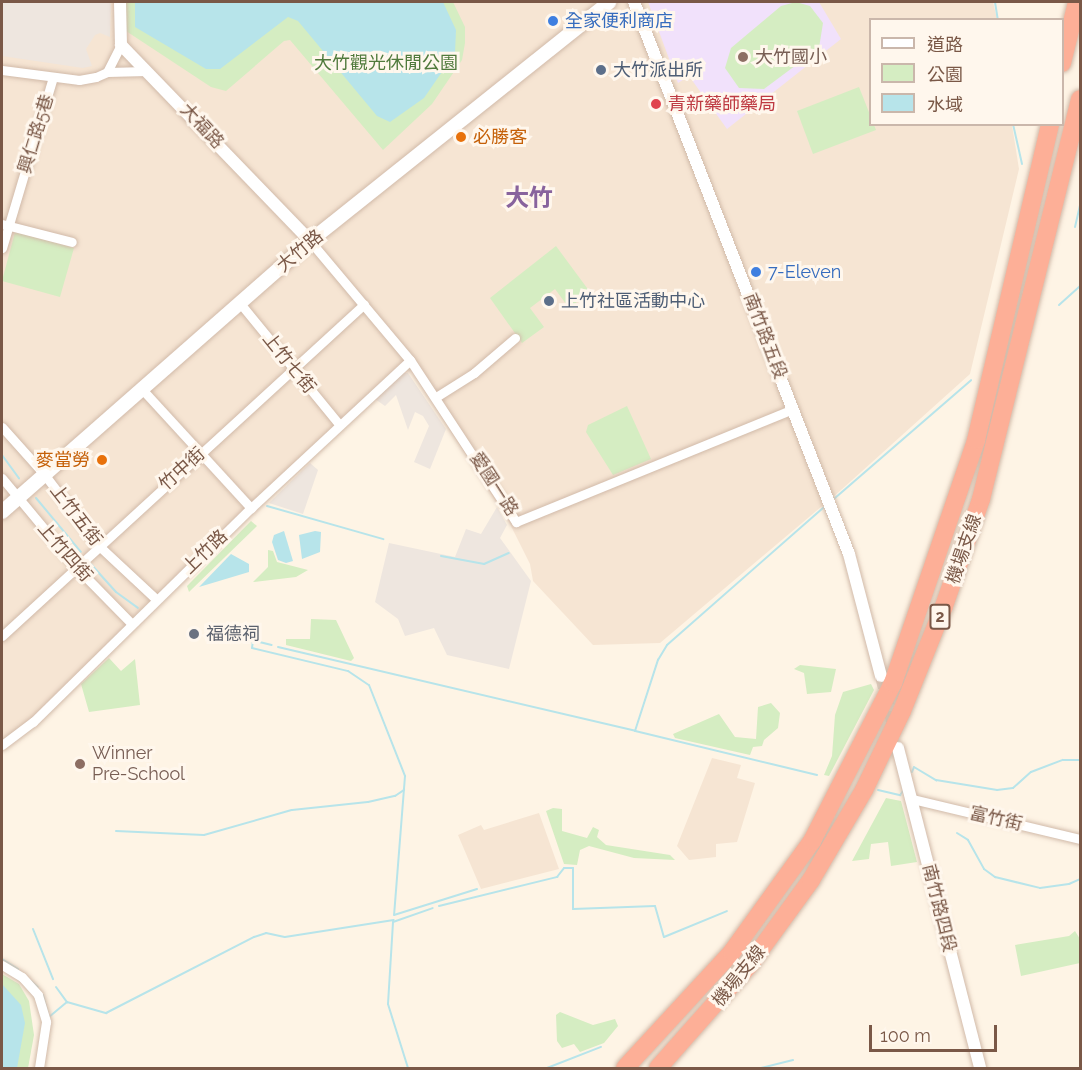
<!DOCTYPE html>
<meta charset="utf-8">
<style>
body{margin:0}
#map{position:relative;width:1082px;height:1070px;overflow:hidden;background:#fef4e5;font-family:Raleway,"Noto Sans TC",sans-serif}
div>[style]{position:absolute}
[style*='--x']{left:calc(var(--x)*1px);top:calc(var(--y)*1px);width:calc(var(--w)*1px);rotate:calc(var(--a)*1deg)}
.residential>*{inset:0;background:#f6e5d3}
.industrial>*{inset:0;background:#eee6df}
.education>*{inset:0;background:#f1e1fb}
.green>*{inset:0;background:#d5edc2}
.water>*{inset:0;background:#b7e4ea}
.stream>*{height:2px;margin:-1px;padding:0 1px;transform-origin:1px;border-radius:1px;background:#b7e4ea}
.tertiary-tunnel>*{height:12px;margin-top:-6px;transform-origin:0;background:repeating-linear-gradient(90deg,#ddcdbe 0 12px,transparent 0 18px)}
.roads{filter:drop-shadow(0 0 2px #d1baa9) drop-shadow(0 0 2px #d1baa9)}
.minor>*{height:9px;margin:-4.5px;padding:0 4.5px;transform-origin:4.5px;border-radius:4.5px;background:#fff}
.tertiary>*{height:12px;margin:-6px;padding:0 6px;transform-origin:6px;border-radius:6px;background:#fff}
.secondary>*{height:14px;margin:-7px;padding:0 7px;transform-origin:7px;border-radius:7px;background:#fff}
.motorway>*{height:18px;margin:-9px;padding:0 9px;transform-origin:9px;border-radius:9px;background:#fdaf97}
.dots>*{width:16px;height:16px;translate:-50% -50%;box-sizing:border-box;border:3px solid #fff7ed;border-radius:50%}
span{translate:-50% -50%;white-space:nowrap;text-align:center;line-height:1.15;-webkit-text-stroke:6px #fff7ed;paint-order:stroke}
.shield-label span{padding:2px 4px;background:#fff7ed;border:2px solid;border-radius:4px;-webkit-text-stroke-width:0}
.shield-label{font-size:16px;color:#7a5847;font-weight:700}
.shop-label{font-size:18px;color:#366cbe}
.left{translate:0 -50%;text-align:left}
.education-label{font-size:18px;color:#785e54}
.park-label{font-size:18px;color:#507a3c}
.service-label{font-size:18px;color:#4e5e75}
.health-label{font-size:18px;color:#be3a42}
.street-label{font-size:18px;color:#7a5847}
.food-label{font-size:18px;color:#c56008}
.right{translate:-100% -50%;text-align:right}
.worship-label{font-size:18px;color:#5b616d}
.district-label{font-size:24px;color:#88639d;font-weight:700}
.frame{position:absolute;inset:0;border:3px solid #7a5847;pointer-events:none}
.legend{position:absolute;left:869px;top:18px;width:195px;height:108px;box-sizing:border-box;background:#fff7ed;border:2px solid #cab7ab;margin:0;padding:8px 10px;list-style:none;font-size:18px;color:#7a5847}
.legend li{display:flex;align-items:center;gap:12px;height:30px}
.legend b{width:30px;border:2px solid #cab7ab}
.scale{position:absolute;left:869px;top:1025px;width:128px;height:27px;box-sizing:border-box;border:3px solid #7a5847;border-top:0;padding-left:8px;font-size:18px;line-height:21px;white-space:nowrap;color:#7a5847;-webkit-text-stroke:4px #fff7ed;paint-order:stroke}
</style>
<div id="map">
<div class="residential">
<i style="clip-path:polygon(2px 2px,993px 2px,997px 19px,870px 20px,870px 124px,1012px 125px,1019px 169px,970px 374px,841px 490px,660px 643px,593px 645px,533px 581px,530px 564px,508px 520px,408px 365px,2px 750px)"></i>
<i style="clip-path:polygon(712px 758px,741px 765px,737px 778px,755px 783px,737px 842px,716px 844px,716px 857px,689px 860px,677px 846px)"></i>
<i style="clip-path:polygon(539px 813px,559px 869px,481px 889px,458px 835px,481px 825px,484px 830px)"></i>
</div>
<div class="industrial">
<i style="clip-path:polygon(2px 2px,111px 2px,110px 37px,100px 33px,95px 35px,86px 49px,92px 66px,83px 68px,2px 56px)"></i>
<i style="clip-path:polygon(403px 373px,408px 373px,446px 429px,430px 469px,414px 462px,429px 426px,423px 416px,415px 412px,408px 430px,396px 395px,385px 406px,375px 399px)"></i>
<i style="clip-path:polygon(310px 463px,318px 470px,303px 514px,269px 503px)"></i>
<i style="clip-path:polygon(497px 507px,507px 525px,500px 538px,531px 581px,509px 669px,447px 655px,434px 628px,405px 636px,398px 619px,375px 602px,389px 543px,455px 557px,466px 529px,481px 534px)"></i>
</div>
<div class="education">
<i style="clip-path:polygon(648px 2px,819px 2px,841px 39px,727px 129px,689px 76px,678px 83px)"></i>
</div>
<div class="green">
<i style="clip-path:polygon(126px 2px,453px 2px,465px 27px,465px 43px,462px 60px,432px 104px,383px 150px,290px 40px,284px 41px,226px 91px,211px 87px,126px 31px)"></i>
<i style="clip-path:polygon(796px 2px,810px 6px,823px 23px,819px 48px,764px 89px,739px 88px,725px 68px,731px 48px,781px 6px)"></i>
<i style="clip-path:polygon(859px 87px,876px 130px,813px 154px,797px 111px)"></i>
<i style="clip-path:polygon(15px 232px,74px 248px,60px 297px,2px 281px)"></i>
<i style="clip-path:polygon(556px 246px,590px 292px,569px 308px,555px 289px,530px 308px,544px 327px,522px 343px,490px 298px)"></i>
<i style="clip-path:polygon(627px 406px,651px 459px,613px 475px,586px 432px,588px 425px)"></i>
<i style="clip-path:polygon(251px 521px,257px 526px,189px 592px,187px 586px)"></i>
<i style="clip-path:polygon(268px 550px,273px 551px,277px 562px,308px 570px,296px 577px,253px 582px,268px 567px)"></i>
<i style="clip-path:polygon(311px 619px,336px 620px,354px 658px,351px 661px,286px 645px,286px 639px,310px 639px)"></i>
<i style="clip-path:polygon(109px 658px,121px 671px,135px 659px,140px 705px,89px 712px,81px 684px)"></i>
<i style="clip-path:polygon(800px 665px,836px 669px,831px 692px,807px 694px,804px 673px,794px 669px)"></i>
<i style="clip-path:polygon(871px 684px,874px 690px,829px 776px,824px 775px,832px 756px,835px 715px,843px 692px)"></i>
<i style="clip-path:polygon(771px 703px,780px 713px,778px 728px,764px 740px,762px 746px,753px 747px,750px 755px,675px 738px,673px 734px,719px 714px,735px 737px,756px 739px,758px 707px)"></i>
<i style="clip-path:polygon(886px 798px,901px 801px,917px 862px,891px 866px,888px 842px,871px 844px,869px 859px,852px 861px)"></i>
<i style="clip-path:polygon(553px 808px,562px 809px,562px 831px,587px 838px,593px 827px,599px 830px,597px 837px,606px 845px,670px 855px,675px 860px,634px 858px,589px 846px,580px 850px,577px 865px,564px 864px,546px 811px)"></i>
<i style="clip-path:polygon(1075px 931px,1080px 939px,1080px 963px,1021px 976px,1015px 945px,1069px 936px)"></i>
<i style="clip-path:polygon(2px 974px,19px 984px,29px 1001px,34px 1035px,28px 1068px,2px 1068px)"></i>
<i style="clip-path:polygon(560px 1012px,593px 1025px,615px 1019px,618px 1026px,604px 1043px,580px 1052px,574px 1044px,562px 1048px,557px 1041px,556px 1015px)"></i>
</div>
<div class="water">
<i style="clip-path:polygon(135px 2px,443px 2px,456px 30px,455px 53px,424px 98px,390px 122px,377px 116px,298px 21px,288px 17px,220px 69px,206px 69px,135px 27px)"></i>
<i style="clip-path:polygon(284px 531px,293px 561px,286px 563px,278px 560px,272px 542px,274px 535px)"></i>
<i style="clip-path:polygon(315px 531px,321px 532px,320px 552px,302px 559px,299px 535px)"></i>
<i style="clip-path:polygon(231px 554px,249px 564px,249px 572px,199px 587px)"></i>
<i style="clip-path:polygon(2px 984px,21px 1005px,25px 1023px,17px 1068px,2px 1068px)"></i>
</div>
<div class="stream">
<i style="--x:995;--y:2;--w:18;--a:81"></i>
<i style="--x:1013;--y:124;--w:41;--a:77.3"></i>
<i style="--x:1075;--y:227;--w:22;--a:-77"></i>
<i style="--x:1059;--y:305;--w:28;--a:-42"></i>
<i style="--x:2;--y:455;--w:29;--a:54"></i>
<i style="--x:36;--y:498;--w:70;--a:50.2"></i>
<i style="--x:835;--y:498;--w:180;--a:-40.9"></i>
<i style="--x:267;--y:506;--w:121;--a:15.9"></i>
<i style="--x:441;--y:556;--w:44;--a:10.5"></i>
<i style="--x:484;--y:564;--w:27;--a:-24"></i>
<i style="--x:89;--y:562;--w:40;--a:48"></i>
<i style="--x:116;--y:592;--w:27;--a:36"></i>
<i style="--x:223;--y:633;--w:50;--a:13.8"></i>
<i style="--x:253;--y:640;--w:8;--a:97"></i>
<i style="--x:252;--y:648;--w:99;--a:13.5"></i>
<i style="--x:348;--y:671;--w:25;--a:34"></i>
<i style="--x:369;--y:685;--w:98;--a:68.4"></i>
<i style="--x:405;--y:776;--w:139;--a:94.5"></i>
<i style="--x:394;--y:915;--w:87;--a:-17.4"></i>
<i style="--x:278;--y:647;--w:367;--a:13.2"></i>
<i style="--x:912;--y:772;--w:5;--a:-68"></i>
<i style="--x:914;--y:767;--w:26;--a:31"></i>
<i style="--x:936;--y:780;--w:62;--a:9.3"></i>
<i style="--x:997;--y:790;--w:16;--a:-7"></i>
<i style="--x:1013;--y:788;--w:24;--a:-42"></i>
<i style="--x:1031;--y:772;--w:34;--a:-21"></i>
<i style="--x:1063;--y:760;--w:17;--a:0"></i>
<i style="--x:817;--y:775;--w:187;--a:-166.4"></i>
<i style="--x:635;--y:731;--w:75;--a:-72.1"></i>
<i style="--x:658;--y:660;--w:17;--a:-59"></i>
<i style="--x:667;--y:645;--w:208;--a:-41.3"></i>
<i style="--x:878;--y:790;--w:23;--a:13"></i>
<i style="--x:900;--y:795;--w:5;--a:-53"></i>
<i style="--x:116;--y:831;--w:88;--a:2.6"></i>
<i style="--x:204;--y:835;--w:91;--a:-15.9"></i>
<i style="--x:292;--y:810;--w:76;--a:-6"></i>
<i style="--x:368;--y:802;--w:28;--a:-13"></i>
<i style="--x:395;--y:796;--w:11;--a:-34"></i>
<i style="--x:957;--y:833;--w:13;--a:32"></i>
<i style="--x:968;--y:840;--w:33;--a:61"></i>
<i style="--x:984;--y:869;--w:14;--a:36"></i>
<i style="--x:995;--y:877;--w:46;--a:13.7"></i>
<i style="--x:1040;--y:888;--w:29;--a:-8"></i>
<i style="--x:1069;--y:884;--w:12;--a:-24"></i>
<i style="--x:439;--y:906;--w:122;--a:-13.8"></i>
<i style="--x:557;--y:877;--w:11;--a:-52"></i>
<i style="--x:564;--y:868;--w:9;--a:0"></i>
<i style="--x:573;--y:868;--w:41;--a:90"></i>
<i style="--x:573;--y:909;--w:82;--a:-2.1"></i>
<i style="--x:655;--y:906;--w:32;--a:74"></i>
<i style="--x:664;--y:937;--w:68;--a:-22.4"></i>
<i style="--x:33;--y:929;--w:54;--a:68.2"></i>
<i style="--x:2;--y:959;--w:19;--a:32"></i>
<i style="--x:31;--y:981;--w:9;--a:41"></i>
<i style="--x:56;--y:987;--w:19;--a:54"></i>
<i style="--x:67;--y:1002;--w:41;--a:15.8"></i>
<i style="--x:106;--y:1013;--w:166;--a:-27.2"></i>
<i style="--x:254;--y:937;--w:13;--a:-18"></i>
<i style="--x:266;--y:933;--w:19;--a:12"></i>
<i style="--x:285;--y:937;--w:110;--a:-8.9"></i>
<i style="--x:43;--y:995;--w:23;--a:75"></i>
<i style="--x:49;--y:1017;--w:23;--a:-40"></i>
<i style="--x:408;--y:1068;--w:67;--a:-107.4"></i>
<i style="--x:388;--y:1004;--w:82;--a:-86.5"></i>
<i style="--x:393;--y:922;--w:42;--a:-19.3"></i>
<i style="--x:547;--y:1068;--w:58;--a:-21.3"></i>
<i style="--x:761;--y:1068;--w:33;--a:-14"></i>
</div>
<div class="tertiary-tunnel">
<i style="--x:881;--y:676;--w:56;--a:76.5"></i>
</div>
<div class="roads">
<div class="minor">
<i style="--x:2;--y:70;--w:78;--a:7.4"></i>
<i style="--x:79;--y:80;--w:17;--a:-10"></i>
<i style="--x:96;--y:77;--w:12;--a:-24"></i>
<i style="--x:107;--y:72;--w:30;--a:-63"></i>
<i style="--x:107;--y:72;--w:40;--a:-1.4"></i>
<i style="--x:2;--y:224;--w:72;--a:14.4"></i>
<i style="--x:310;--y:241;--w:155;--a:50"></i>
<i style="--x:410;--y:360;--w:194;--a:56.8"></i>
<i style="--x:516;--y:522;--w:299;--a:-22.2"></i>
<i style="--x:2;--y:248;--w:178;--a:-73.4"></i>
<i style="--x:239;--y:302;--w:158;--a:50.7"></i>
<i style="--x:141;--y:388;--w:163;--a:47.5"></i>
<i style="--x:436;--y:397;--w:45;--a:-32.3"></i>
<i style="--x:474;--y:373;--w:54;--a:-40.5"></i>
<i style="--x:2;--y:427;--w:63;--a:48.2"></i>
<i style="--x:44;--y:474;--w:89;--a:52.7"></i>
<i style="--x:98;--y:545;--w:79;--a:43"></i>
<i style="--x:2;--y:478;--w:114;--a:50.3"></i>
<i style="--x:75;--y:566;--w:80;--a:45.5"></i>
<i style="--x:2;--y:636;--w:491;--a:-42.5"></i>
<i style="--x:2;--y:745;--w:39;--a:-37"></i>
<i style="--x:33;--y:722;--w:305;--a:-44.5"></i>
<i style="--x:251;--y:508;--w:217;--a:-42.9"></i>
<i style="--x:912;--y:799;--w:173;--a:13.4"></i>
<i style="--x:2;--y:965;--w:23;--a:31"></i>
<i style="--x:22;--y:977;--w:24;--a:48"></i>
<i style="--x:38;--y:995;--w:28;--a:73"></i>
<i style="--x:46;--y:1022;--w:47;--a:98.7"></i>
</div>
<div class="tertiary">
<i style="--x:120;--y:2;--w:43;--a:88.7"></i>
<i style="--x:121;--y:45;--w:272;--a:46"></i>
<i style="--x:634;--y:2;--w:592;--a:68.72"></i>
<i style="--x:849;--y:554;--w:126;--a:75.3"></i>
<i style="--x:898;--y:748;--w:330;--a:75.6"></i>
</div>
<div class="secondary">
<i style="--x:2;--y:512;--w:410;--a:-41.3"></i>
<i style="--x:310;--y:241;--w:383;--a:-38.6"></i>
</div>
<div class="motorway">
<i style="--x:1062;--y:63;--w:63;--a:-76.2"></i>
<i style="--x:625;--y:1068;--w:158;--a:-47.3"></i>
<i style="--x:732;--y:952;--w:137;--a:-54.2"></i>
<i style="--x:812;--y:841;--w:178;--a:-62.9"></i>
<i style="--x:893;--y:683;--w:257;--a:-71.1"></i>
<i style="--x:976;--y:440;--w:325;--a:-76.8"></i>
<i style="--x:658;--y:1068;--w:139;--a:-48.5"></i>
<i style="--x:750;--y:964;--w:104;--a:-54"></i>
<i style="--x:811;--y:880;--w:104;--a:-59.5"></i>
<i style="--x:864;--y:790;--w:88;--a:-64.3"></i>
<i style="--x:902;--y:711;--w:113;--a:-68.2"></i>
<i style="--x:944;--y:606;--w:113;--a:-70.9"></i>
<i style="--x:981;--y:499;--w:412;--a:-76.1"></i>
</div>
</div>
<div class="dots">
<i style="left:553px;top:21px;background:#3f7fe0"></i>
<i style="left:743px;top:57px;background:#8d6e63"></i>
<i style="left:601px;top:70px;background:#5c6f8a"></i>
<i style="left:656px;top:104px;background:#e0444e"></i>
<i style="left:461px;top:137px;background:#e8710a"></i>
<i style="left:756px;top:272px;background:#3f7fe0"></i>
<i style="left:549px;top:301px;background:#5c6f8a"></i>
<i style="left:102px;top:460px;background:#e8710a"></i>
<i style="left:194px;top:634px;background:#6b7280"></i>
<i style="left:80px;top:764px;background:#8d6e63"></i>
</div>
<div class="shield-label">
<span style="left:940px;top:617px">2</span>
</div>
<div class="shop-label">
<span class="left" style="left:565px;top:21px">全家便利商店</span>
<span class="left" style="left:768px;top:272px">7-Eleven</span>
</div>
<div class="education-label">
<span class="left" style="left:755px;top:57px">大竹國小</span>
<span class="left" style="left:92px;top:764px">Winner<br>Pre-School</span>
</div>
<div class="park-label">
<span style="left:386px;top:63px">大竹觀光休閒公園</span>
</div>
<div class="service-label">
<span class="left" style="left:613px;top:70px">大竹派出所</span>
<span class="left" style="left:561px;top:301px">上竹社區活動中心</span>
</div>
<div class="health-label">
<span class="left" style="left:668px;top:104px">青新藥師藥局</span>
</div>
<div class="street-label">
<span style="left:202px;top:126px;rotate:47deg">大福路</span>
<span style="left:36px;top:134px;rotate:-73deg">興仁路5巷</span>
<span style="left:300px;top:251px;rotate:-40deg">大竹路</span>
<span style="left:765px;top:336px;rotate:69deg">南竹路五段</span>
<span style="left:289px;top:363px;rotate:51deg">上竹七街</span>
<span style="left:182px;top:469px;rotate:-42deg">竹中街</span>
<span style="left:494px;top:484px;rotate:57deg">愛國一路</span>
<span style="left:76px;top:515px;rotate:52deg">上竹五街</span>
<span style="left:964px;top:549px;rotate:-71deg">機場支線</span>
<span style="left:65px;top:552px;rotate:49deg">上竹四街</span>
<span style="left:205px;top:552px;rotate:-44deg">上竹路</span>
<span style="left:996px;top:819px;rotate:13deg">富竹街</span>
<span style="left:939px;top:908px;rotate:76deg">南竹路四段</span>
<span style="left:739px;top:976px;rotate:-51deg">機場支線</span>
</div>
<div class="food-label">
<span class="left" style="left:473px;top:137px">必勝客</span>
<span class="right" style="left:90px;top:460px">麥當勞</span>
</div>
<div class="worship-label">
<span class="left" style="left:206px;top:634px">福德祠</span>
</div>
<div class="district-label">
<span style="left:529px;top:198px">大竹</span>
</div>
<div class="frame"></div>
<ul class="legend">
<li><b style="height:8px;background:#fff"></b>道路</li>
<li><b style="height:16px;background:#d5edc2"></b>公園</li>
<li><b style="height:16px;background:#b7e4ea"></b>水域</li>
</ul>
<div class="scale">100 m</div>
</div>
